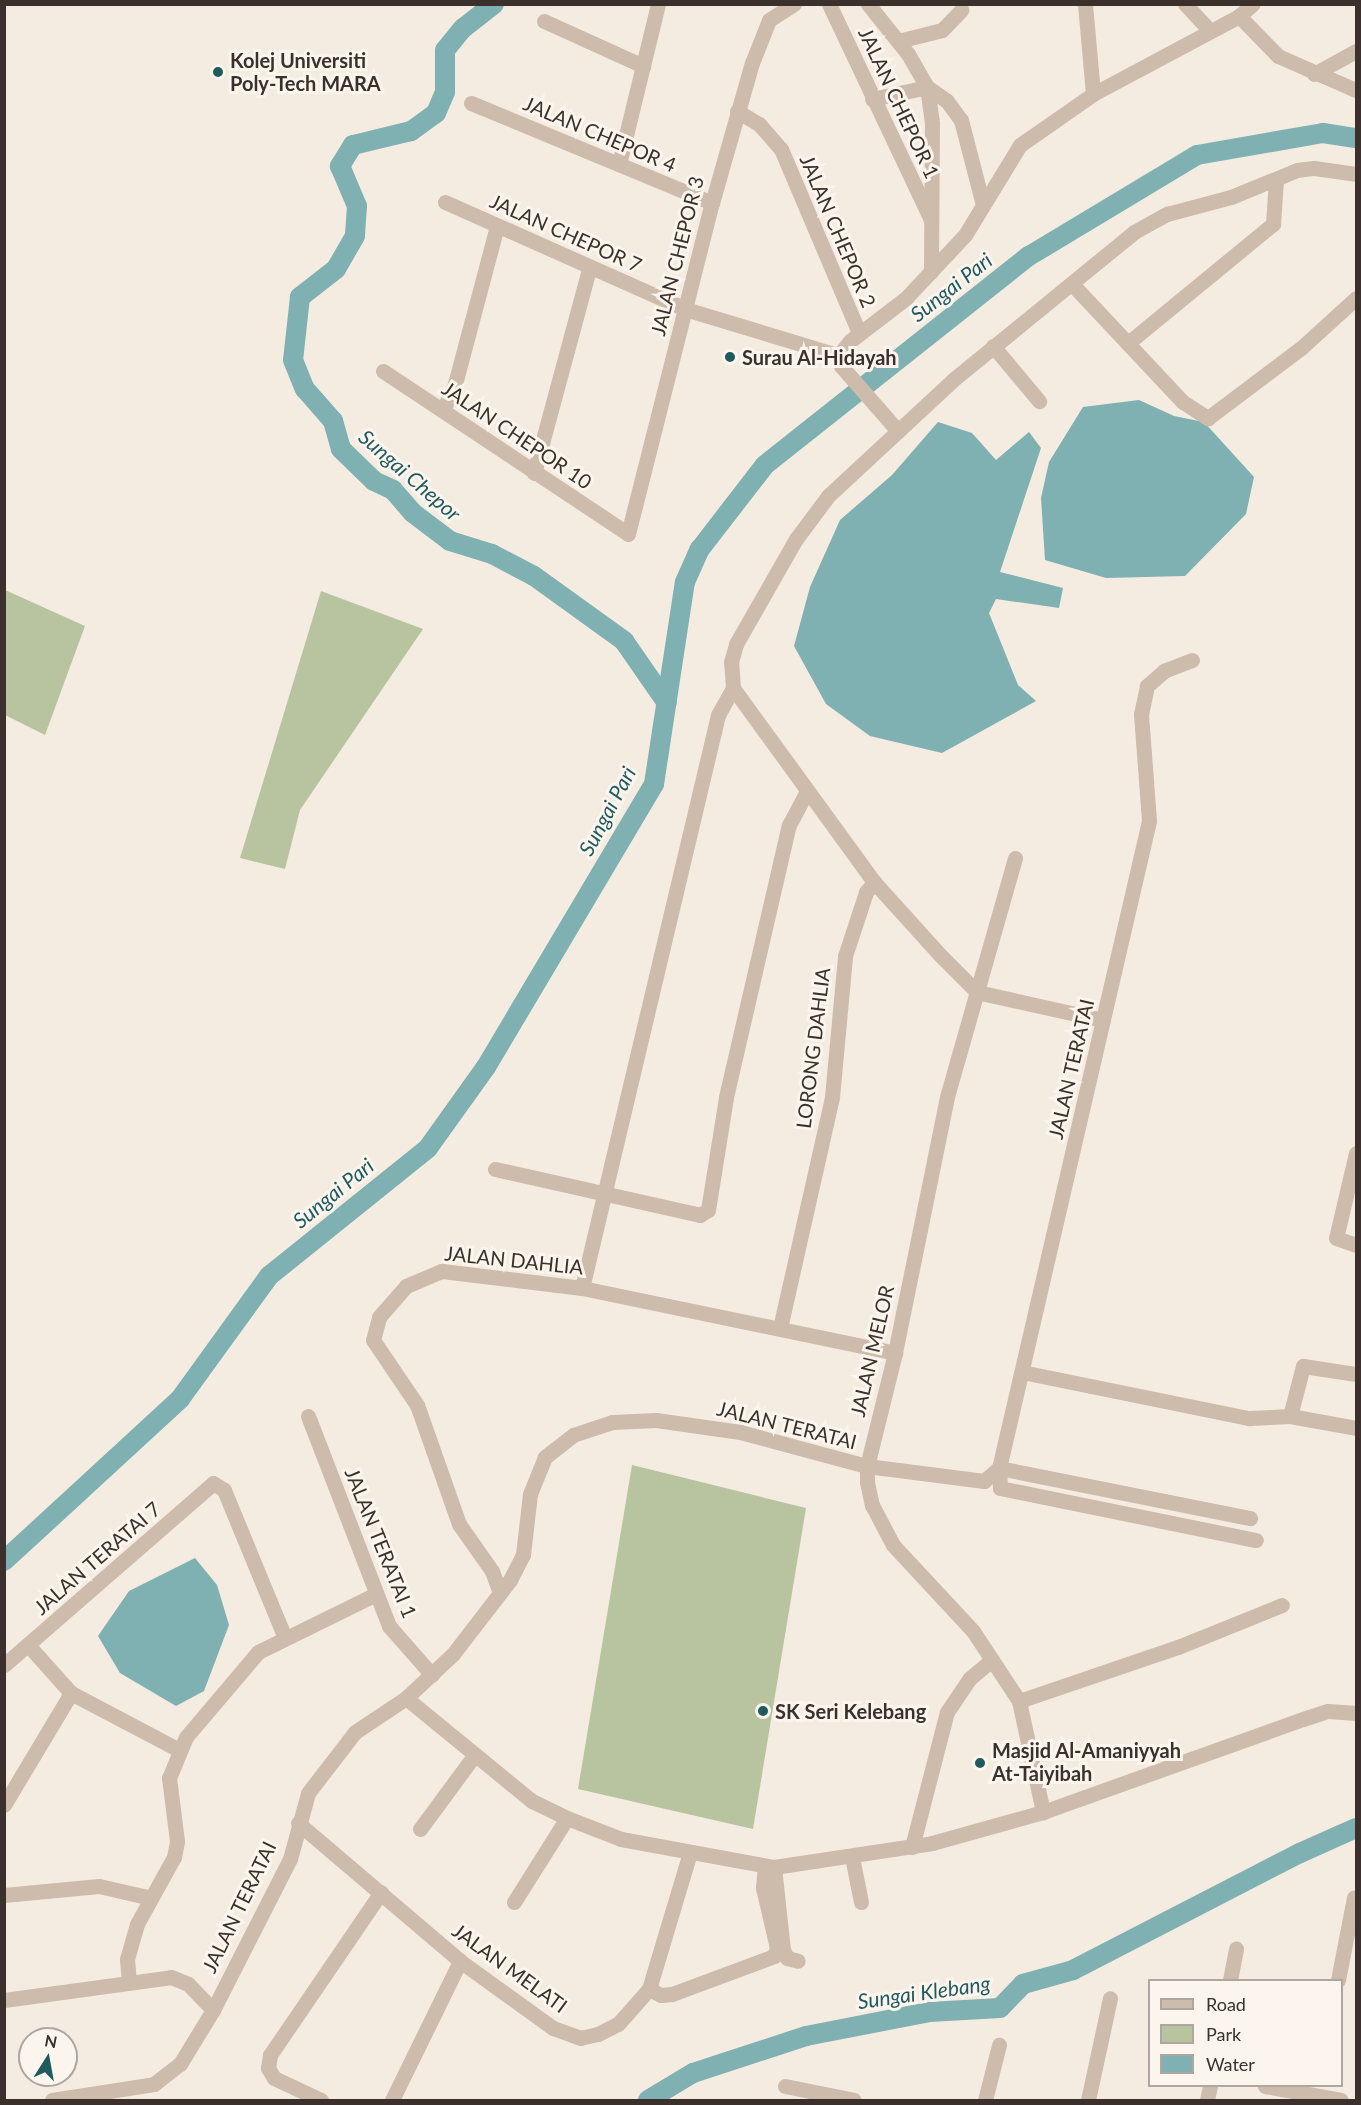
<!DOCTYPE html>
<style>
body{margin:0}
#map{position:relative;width:1361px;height:2105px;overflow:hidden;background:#f4ebe1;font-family:Lato,sans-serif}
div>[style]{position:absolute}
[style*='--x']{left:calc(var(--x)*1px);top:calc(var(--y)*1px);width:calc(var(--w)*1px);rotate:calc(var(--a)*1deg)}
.green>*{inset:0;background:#b8c4a0}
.water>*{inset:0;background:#7fb0b2}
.river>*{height:20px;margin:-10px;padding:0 10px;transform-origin:10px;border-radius:10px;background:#7fb0b2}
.minor>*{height:15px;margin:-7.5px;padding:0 7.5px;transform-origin:7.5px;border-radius:7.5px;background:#cdbbac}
.dots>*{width:16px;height:16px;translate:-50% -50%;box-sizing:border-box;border:3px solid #fbf5ee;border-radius:50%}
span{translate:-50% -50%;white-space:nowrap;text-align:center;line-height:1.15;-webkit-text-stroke:6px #fbf5ee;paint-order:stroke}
.poi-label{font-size:20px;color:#3b302b;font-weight:700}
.left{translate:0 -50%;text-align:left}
.street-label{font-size:20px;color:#3b302b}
.water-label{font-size:21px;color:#1f5a5e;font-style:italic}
.frame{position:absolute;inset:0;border:6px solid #3b302b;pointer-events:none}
.legend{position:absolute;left:1148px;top:1979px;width:195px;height:108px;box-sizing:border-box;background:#fbf5ee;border:2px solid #aea6a0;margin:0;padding:8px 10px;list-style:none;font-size:18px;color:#3b302b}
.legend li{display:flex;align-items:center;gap:12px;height:30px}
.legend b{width:30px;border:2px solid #aea6a0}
.north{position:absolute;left:18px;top:2027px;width:60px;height:60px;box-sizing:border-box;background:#fbf5ee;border:2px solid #aea6a0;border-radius:50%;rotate:11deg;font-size:16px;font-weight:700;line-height:24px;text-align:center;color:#3b302b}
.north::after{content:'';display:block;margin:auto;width:21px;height:27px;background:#1f5a5e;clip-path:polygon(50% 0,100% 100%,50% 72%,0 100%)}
</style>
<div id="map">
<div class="green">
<i style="clip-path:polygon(5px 590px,85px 626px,45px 735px,5px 715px)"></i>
<i style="clip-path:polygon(321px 591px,423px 629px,300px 810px,285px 869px,240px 858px)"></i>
<i style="clip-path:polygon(632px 1465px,806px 1508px,753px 1829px,578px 1789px)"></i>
</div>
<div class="water">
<i style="clip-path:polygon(1139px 400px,1174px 416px,1204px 422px,1254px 477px,1246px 514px,1185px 576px,1106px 578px,1045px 560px,1041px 498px,1049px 462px,1083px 407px)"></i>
<i style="clip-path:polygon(938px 422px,972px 433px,996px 460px,1029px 432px,1041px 448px,1000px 572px,1063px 588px,1059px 608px,996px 599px,989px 613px,1018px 685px,1036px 701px,942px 753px,870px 736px,826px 704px,794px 646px,810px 587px,840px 520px,892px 475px)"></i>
<i style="clip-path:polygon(195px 1558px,217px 1585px,229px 1625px,204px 1691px,176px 1706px,120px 1673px,98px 1636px,129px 1591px)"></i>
</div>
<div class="river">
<i style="--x:494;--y:4;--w:39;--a:142"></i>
<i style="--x:463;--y:28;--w:28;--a:129"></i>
<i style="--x:445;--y:50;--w:42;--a:90"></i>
<i style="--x:445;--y:92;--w:23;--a:113"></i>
<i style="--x:436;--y:113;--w:31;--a:144"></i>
<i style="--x:411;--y:131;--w:60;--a:166.4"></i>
<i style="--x:353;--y:145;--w:25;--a:122"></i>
<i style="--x:340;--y:166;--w:43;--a:67"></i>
<i style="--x:357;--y:206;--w:30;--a:94"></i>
<i style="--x:355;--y:236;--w:38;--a:120"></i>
<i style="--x:336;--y:269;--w:46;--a:142.1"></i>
<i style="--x:300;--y:297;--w:63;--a:96.3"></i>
<i style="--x:293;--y:360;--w:31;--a:68"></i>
<i style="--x:305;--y:389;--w:43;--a:48.8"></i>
<i style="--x:333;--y:421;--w:29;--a:74"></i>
<i style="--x:341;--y:449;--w:46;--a:44.1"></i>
<i style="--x:374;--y:481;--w:21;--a:25"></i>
<i style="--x:393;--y:490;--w:30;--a:49"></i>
<i style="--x:413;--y:513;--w:46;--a:37.1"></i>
<i style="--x:450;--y:541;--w:44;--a:17.2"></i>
<i style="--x:492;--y:554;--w:47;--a:27.6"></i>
<i style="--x:534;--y:576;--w:111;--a:35.8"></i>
<i style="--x:624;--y:641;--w:75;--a:55.3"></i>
<i style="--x:4;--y:1561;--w:239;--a:-42.6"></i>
<i style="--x:180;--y:1399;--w:152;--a:-54.1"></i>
<i style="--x:269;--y:1276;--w:204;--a:-38.8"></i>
<i style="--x:428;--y:1148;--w:100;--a:-54.4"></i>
<i style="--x:486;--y:1067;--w:329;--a:-59.3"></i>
<i style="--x:654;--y:784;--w:204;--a:-81.3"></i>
<i style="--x:685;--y:582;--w:36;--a:-66"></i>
<i style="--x:700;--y:549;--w:106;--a:-52.3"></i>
<i style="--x:765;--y:465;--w:337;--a:-38.4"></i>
<i style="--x:1029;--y:256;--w:196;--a:-31"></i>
<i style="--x:1197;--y:155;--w:128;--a:-9.9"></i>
<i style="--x:1323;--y:133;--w:33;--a:9"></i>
<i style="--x:648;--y:2100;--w:52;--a:-31"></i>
<i style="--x:693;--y:2073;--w:119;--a:-18.1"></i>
<i style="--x:806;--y:2036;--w:125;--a:-11"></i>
<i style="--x:929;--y:2012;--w:71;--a:-3.2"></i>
<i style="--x:1000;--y:2008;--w:33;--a:-46"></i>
<i style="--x:1023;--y:1984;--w:52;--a:-15.6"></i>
<i style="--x:1073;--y:1970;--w:255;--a:-27.3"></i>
<i style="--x:1300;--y:1853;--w:61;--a:-24.1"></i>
</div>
<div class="minor">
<i style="--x:829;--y:4;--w:239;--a:64.7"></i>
<i style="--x:868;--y:4;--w:64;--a:51.3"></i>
<i style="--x:908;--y:54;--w:38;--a:60"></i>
<i style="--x:927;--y:87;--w:24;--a:35"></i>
<i style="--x:947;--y:101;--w:24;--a:54"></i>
<i style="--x:961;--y:120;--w:88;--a:75.5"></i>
<i style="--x:1085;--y:4;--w:90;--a:84.9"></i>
<i style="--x:1185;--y:4;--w:37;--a:47"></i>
<i style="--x:1239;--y:16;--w:56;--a:45.7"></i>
<i style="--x:1278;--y:56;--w:85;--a:23.6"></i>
<i style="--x:544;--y:21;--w:109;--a:24.4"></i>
<i style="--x:898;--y:41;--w:45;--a:-14"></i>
<i style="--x:942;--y:30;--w:28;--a:-46"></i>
<i style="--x:1314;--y:74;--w:48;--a:-28.7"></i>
<i style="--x:927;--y:87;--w:37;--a:82"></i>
<i style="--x:932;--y:124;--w:148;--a:90.4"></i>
<i style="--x:872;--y:99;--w:56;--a:-12.3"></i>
<i style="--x:471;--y:103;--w:261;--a:22.5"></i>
<i style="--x:737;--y:111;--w:26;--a:31"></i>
<i style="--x:759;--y:124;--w:33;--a:49"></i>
<i style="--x:781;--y:149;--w:200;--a:67"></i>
<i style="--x:619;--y:164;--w:165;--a:-76.3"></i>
<i style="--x:445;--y:202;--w:263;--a:24"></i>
<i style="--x:685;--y:309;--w:163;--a:16.8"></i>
<i style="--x:1072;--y:284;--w:162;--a:46.8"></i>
<i style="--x:1183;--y:402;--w:30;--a:33"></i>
<i style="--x:1208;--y:418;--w:116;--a:-37"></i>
<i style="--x:1301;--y:348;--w:74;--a:-42.3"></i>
<i style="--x:1128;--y:343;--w:188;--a:-39.4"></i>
<i style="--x:1273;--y:224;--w:44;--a:-86.1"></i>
<i style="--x:993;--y:346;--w:72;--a:50.1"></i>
<i style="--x:383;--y:371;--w:294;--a:33.6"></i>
<i style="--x:628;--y:534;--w:341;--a:-75.8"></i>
<i style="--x:712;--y:203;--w:146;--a:-74.1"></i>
<i style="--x:752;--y:63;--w:46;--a:-68.4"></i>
<i style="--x:769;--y:20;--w:30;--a:-33"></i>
<i style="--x:443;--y:410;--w:29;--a:-65"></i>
<i style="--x:455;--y:384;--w:163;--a:-75.1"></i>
<i style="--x:898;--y:431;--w:86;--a:-131.2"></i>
<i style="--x:841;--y:366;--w:15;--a:-86"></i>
<i style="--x:842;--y:351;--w:13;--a:-51"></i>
<i style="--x:850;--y:341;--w:71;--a:-37.5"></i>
<i style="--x:906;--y:298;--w:86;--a:-46.9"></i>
<i style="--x:965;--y:235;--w:105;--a:-58.6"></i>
<i style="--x:1020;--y:145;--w:89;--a:-34.9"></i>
<i style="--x:1093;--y:94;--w:166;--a:-28.1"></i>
<i style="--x:1239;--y:16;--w:18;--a:-41"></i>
<i style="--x:534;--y:473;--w:214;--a:-74.9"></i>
<i style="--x:1192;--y:660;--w:30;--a:159"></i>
<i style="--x:1164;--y:671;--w:23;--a:139"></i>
<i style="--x:1147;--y:686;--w:29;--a:102"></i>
<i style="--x:1141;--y:714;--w:107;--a:85.7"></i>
<i style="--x:1149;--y:821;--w:664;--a:103.05"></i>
<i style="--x:999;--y:1468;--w:20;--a:87"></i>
<i style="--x:1000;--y:1488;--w:261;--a:11.5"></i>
<i style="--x:1015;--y:858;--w:248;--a:105.9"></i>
<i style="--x:947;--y:1097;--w:261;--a:101.5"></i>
<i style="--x:895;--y:1353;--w:116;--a:103.9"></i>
<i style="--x:867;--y:1466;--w:16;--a:90"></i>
<i style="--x:867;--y:1482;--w:24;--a:78"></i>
<i style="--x:872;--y:1505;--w:45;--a:62.3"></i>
<i style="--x:893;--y:1545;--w:117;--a:47.1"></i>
<i style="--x:973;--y:1631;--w:84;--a:56.7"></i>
<i style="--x:1019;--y:1701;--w:114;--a:77.8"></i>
<i style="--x:1103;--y:1020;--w:129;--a:-167.5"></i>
<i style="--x:977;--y:992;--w:52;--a:-135"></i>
<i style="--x:940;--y:955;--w:98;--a:-132.1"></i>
<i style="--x:874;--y:882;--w:240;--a:-126"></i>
<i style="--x:733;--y:688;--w:26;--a:-94"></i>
<i style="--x:731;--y:662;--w:19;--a:-74"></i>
<i style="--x:736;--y:644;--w:121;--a:-60.3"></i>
<i style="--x:796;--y:539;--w:54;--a:-53.3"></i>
<i style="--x:828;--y:496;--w:172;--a:-42.9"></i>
<i style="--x:954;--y:379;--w:232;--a:-39.2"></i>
<i style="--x:1134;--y:232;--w:38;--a:-29"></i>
<i style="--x:1167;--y:214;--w:66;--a:-14.9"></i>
<i style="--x:1231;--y:197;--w:71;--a:-22.2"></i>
<i style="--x:1297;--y:170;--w:17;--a:-7"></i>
<i style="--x:1314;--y:168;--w:42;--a:8.1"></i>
<i style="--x:1356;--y:1153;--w:87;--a:103.2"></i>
<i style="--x:1336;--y:1238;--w:21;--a:19"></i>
<i style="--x:495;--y:1169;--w:210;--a:12.6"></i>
<i style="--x:700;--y:1215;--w:9;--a:-32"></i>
<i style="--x:708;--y:1210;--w:114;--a:-80.9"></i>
<i style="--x:726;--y:1097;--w:279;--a:-77"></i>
<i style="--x:789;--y:825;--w:38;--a:-62"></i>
<i style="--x:582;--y:1288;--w:589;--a:-76.65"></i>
<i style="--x:718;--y:715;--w:31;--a:-61"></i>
<i style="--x:780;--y:1328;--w:237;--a:-77.3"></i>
<i style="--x:832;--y:1097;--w:142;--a:-84.7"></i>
<i style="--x:845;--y:956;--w:67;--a:-71.8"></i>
<i style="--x:866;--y:892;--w:13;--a:-51"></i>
<i style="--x:1022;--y:1372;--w:232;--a:11.5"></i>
<i style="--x:1249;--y:1418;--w:41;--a:-2.8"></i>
<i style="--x:1290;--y:1416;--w:67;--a:10.3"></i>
<i style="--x:308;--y:1416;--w:225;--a:68.9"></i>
<i style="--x:389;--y:1626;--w:65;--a:48.7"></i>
<i style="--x:1290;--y:1416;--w:52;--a:-75.4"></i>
<i style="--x:1303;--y:1366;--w:54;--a:8.6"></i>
<i style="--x:999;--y:1468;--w:256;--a:11.3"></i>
<i style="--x:500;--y:1593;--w:23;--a:-110"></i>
<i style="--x:492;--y:1571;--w:57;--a:-125.1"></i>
<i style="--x:459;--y:1524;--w:126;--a:-109.4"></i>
<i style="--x:417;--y:1405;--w:78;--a:-124.1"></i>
<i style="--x:373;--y:1340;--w:24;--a:-75"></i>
<i style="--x:379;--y:1317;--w:41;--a:-48.9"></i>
<i style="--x:406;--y:1286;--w:39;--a:-23"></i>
<i style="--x:442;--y:1271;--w:141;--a:6.9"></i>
<i style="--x:582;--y:1288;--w:320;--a:11.7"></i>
<i style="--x:29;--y:1646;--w:63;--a:48.2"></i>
<i style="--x:71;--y:1693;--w:122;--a:27.8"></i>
<i style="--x:4;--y:1665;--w:277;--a:-41"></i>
<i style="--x:213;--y:1483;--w:13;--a:32"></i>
<i style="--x:224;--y:1490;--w:160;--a:67.6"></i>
<i style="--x:406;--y:1698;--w:163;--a:39.3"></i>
<i style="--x:532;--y:1801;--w:39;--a:26"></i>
<i style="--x:567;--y:1818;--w:58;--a:21.3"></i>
<i style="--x:621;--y:1839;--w:156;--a:10.4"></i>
<i style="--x:774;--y:1867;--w:160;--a:-8.6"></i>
<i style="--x:932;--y:1843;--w:115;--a:-15.6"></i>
<i style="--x:1043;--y:1812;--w:276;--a:-19.7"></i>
<i style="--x:1303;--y:1719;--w:26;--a:-18"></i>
<i style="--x:1328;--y:1711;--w:28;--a:4"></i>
<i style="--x:1019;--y:1701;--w:168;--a:-18.8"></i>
<i style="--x:1178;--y:1647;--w:112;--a:-22"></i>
<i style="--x:4;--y:1805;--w:131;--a:-59.1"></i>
<i style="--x:298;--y:1823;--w:213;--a:40.4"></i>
<i style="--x:460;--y:1961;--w:115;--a:35.8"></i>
<i style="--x:553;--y:2028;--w:29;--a:20"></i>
<i style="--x:580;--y:2038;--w:18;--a:-13"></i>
<i style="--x:598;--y:2034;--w:22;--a:-27"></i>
<i style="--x:618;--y:2024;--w:47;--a:-48.5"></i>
<i style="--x:649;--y:1989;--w:143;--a:-73.3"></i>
<i style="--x:420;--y:1829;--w:89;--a:-53.6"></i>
<i style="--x:912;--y:1847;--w:139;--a:-75.5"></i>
<i style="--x:947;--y:1712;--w:40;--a:-56"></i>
<i style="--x:969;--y:1679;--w:30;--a:-40"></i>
<i style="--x:852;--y:1857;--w:46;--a:78.7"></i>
<i style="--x:774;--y:1867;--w:83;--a:83.8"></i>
<i style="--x:783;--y:1950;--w:9;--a:63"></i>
<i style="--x:787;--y:1958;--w:11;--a:15"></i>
<i style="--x:4;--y:1895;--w:95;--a:-5.4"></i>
<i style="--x:99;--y:1886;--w:53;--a:13"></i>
<i style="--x:514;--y:1902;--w:99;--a:-57.8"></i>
<i style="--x:1230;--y:1980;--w:32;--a:-79"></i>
<i style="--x:1338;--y:1980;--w:84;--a:-79"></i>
<i style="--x:129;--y:1982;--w:23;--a:-95"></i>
<i style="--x:127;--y:1959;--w:36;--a:-74"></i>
<i style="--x:137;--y:1924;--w:77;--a:-61.1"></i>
<i style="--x:174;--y:1857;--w:16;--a:-79"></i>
<i style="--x:177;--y:1841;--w:64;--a:-97.2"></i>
<i style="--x:169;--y:1778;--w:44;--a:-67.5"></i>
<i style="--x:186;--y:1737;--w:111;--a:-49.7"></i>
<i style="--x:258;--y:1652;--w:131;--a:-26.2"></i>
<i style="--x:649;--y:1989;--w:13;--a:27"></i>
<i style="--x:661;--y:1995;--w:11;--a:-5"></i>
<i style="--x:672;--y:1994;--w:109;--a:-20.4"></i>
<i style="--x:774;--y:1956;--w:9;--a:-69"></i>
<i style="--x:777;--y:1948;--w:62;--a:-103.1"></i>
<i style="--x:763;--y:1888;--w:22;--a:-85"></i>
<i style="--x:4;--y:2000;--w:169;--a:-7.8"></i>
<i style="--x:171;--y:1977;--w:18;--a:22"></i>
<i style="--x:188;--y:1984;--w:36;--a:46"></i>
<i style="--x:785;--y:2086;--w:70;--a:11.5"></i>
<i style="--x:1265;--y:2086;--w:77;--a:10.4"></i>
<i style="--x:52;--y:2100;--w:103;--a:-8.9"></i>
<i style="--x:154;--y:2084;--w:33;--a:-38"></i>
<i style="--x:180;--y:2064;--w:63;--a:-58.6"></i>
<i style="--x:213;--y:2010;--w:169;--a:-63"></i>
<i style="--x:290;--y:1859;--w:68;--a:-74.7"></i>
<i style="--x:308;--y:1793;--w:77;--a:-52.4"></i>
<i style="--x:355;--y:1732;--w:61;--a:-33.7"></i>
<i style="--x:406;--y:1698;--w:64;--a:-43.1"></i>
<i style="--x:453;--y:1654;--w:93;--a:-52.4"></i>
<i style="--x:510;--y:1580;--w:28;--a:-63"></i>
<i style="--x:523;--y:1555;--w:61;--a:-83.5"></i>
<i style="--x:530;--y:1494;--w:40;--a:-68"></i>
<i style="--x:545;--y:1457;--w:36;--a:-38"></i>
<i style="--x:573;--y:1435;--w:41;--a:-18.4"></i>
<i style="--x:612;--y:1422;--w:44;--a:-2.6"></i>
<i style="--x:656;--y:1420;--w:85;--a:8.1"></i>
<i style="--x:740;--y:1432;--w:131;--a:15"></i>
<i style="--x:867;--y:1466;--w:118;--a:7.3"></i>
<i style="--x:984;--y:1481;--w:20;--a:-41"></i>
<i style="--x:321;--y:2100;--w:52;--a:-154.9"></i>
<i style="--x:274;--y:2078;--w:12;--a:-121"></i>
<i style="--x:268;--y:2068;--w:13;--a:-81"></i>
<i style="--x:270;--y:2055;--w:197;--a:-55.7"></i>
<i style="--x:392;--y:2100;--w:155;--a:-63.9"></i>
<i style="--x:985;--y:2100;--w:57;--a:-75.7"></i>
<i style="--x:1088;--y:2100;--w:104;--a:-77.8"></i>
<i style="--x:1207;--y:2100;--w:14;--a:-78"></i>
</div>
<div class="dots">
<i style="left:218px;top:72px;background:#1f5a5e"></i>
<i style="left:730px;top:357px;background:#1f5a5e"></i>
<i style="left:763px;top:1711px;background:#1f5a5e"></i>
<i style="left:980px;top:1763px;background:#1f5a5e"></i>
</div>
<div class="poi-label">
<span class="left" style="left:230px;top:72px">Kolej Universiti<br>Poly-Tech MARA</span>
<span class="left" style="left:742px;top:357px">Surau Al-Hidayah</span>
<span class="left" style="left:775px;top:1711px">SK Seri Kelebang</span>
<span class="left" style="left:992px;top:1762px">Masjid Al-Amaniyyah<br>At-Taiyibah</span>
</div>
<div class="street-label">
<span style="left:899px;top:103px;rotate:65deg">JALAN CHEPOR 1</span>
<span style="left:600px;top:134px;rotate:23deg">JALAN CHEPOR 4</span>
<span style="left:838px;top:231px;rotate:67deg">JALAN CHEPOR 2</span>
<span style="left:566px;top:233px;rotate:24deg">JALAN CHEPOR 7</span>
<span style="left:677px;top:256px;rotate:-76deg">JALAN CHEPOR 3</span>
<span style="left:517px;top:435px;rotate:34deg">JALAN CHEPOR 10</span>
<span style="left:813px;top:1048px;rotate:-83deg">LORONG DAHLIA</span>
<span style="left:1071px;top:1069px;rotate:-77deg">JALAN TERATAI</span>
<span style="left:514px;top:1260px;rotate:6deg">JALAN DAHLIA</span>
<span style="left:872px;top:1351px;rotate:-77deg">JALAN MELOR</span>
<span style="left:787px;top:1425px;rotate:14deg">JALAN TERATAI</span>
<span style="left:381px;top:1543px;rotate:68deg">JALAN TERATAI 1</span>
<span style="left:97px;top:1558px;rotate:-41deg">JALAN TERATAI 7</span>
<span style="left:239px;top:1907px;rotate:-64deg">JALAN TERATAI</span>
<span style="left:510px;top:1968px;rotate:36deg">JALAN MELATI</span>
</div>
<div class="water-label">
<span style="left:951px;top:287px;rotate:-38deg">Sungai Pari</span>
<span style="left:410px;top:475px;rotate:41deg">Sungai Chepor</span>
<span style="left:607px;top:811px;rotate:-62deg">Sungai Pari</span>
<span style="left:333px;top:1193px;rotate:-39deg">Sungai Pari</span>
<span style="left:924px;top:1992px;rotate:-8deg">Sungai Klebang</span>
</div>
<div class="frame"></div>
<ul class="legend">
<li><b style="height:8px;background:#cdbbac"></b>Road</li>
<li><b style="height:16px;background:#b8c4a0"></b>Park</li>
<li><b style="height:16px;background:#7fb0b2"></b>Water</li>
</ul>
<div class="north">N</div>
</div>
